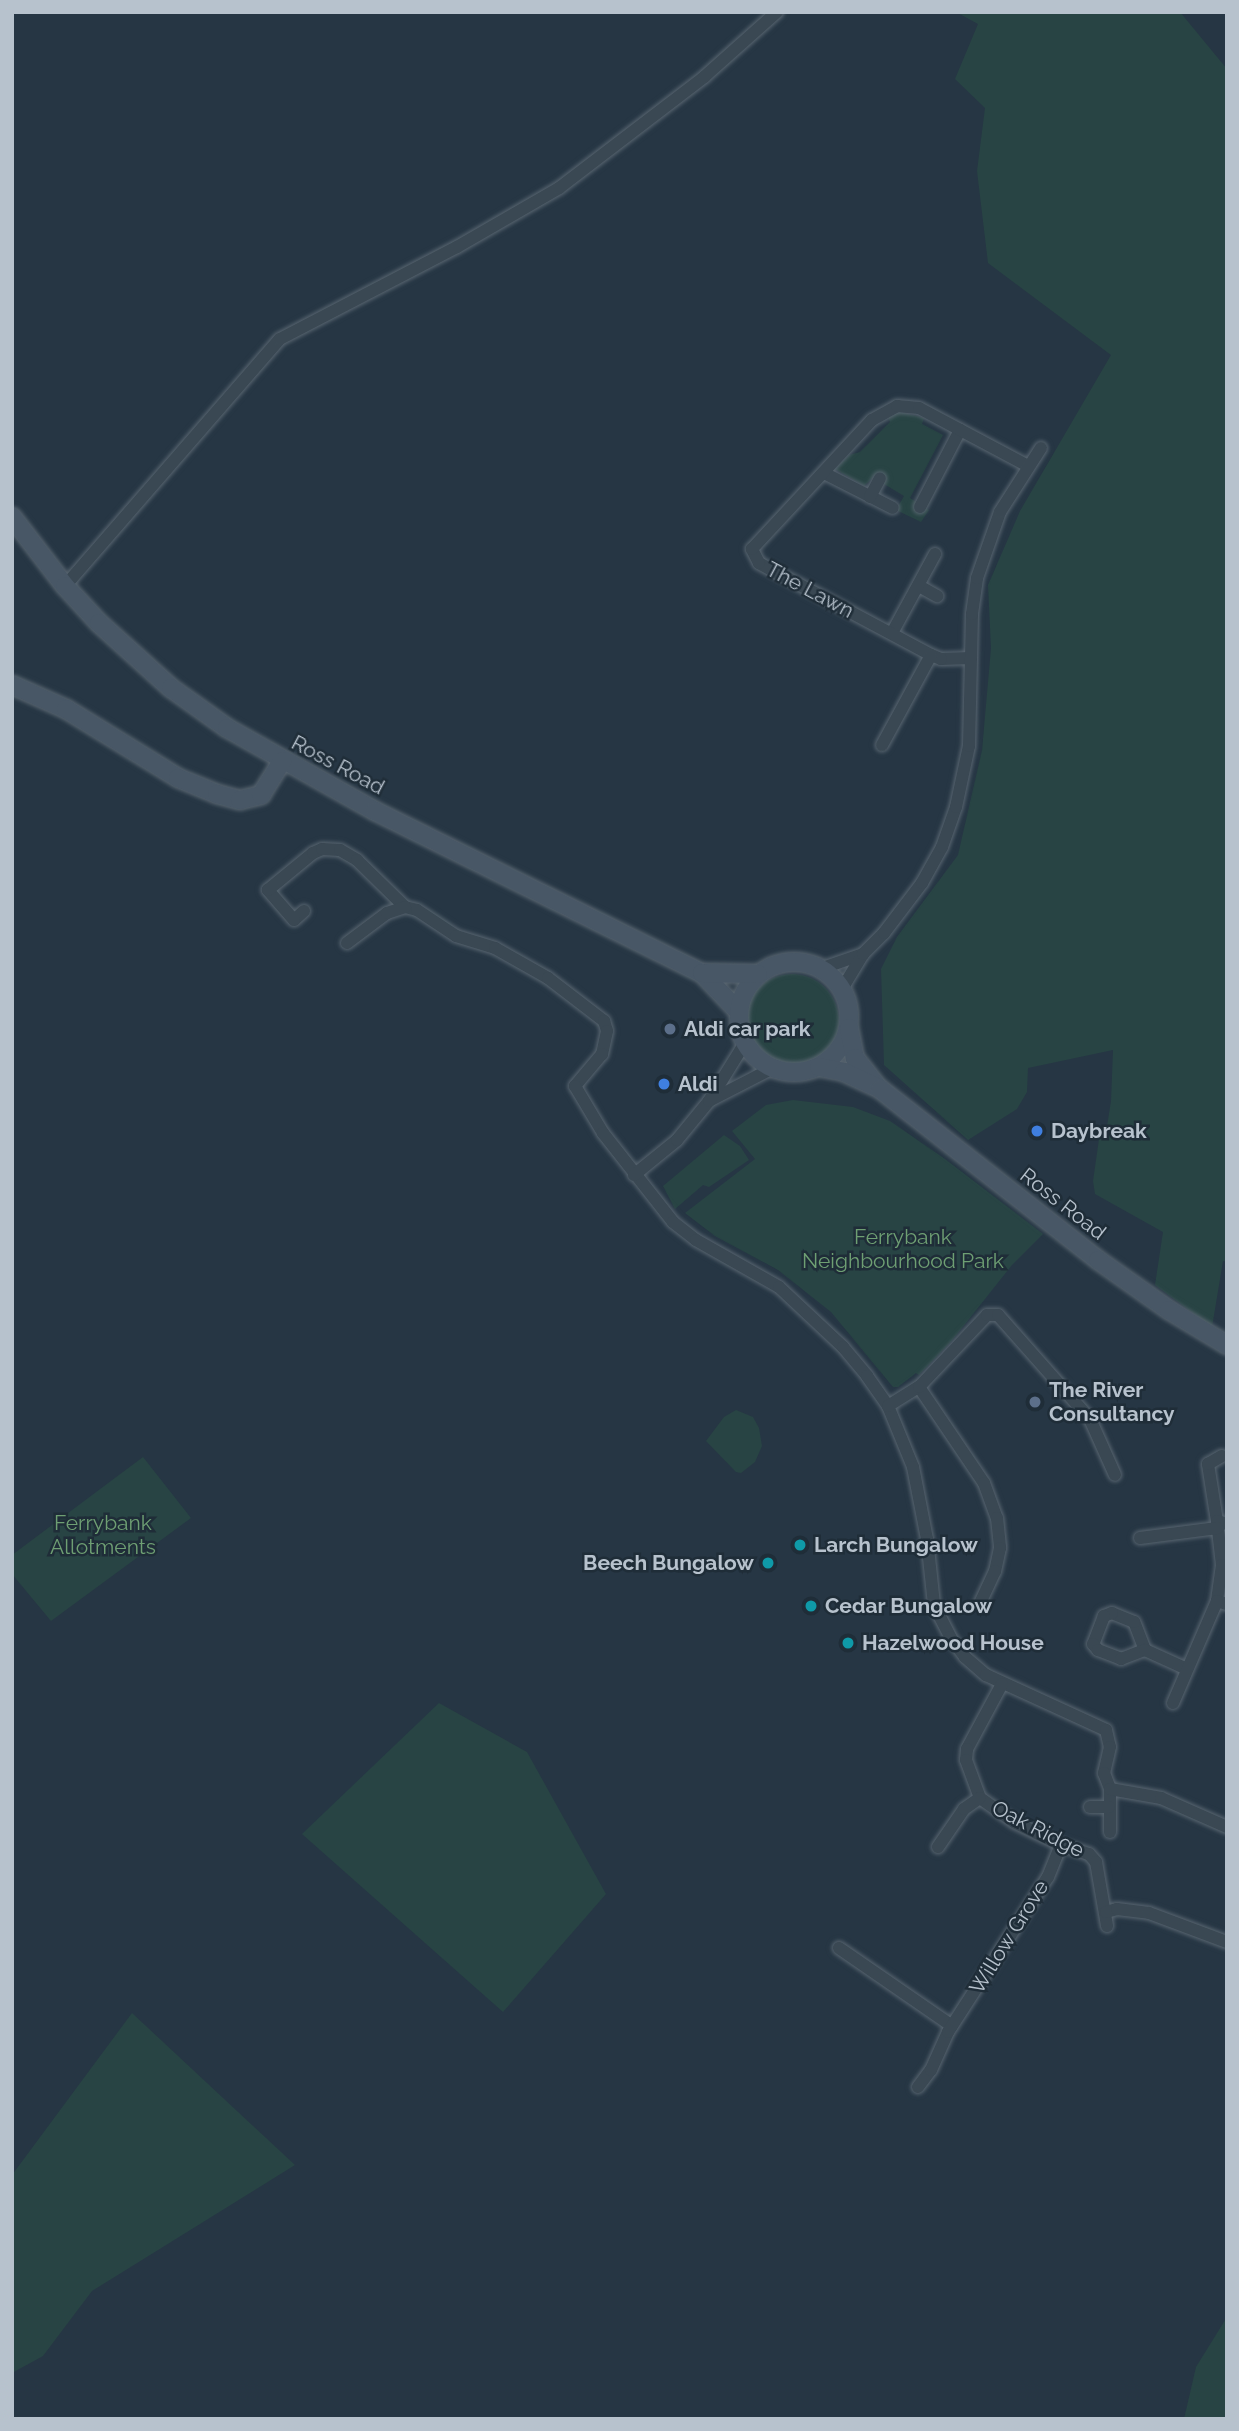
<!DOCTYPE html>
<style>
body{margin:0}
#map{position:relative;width:1239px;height:2431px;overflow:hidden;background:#263644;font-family:Raleway,sans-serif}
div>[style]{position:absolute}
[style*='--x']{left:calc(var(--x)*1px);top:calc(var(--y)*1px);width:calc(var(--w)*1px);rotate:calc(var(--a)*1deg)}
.green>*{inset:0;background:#284444}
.round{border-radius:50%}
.roads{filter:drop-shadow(0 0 2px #586570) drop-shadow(0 0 2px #586570)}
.street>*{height:12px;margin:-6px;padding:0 6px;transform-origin:6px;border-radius:6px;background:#3a4853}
.secondary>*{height:18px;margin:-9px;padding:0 9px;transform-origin:9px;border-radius:9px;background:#485766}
.secondary>.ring{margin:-9px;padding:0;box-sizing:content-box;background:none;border:18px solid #485766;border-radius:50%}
.dots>*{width:19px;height:19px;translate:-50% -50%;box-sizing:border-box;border:4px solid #1f2d38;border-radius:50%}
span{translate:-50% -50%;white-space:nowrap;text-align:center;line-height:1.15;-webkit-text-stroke:5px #1f2d38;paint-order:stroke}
.street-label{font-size:21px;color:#b7c2cd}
.poi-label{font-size:21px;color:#b7c2cd;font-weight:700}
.left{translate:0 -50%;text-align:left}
.right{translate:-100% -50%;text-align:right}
.park-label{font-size:21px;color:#6e9f73}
.frame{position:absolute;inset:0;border:14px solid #b7c2cd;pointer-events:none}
</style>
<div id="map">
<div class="green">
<i style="clip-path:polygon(956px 12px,1180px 12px,1227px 69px,1227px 1262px,1223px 1261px,1212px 1327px,1155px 1285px,1163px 1232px,1095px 1194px,1093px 1181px,1099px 1139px,1105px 1139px,1111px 1101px,1113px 1050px,1028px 1068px,1027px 1092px,1017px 1109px,968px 1140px,884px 1065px,881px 969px,897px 937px,958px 855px,982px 750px,991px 648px,988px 585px,1020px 511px,1111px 355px,988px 263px,977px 171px,985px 108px,955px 79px,978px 24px)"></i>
<i style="clip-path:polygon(901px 412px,924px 418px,922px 424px,943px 435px,910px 498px,929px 510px,921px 522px,896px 510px,904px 496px,884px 484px,883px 474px,878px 473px,864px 486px,835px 469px,849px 455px,860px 452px,890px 422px,888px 416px)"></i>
<i class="round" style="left:745px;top:974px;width:94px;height:94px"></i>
<i style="clip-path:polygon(793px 1100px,853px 1107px,890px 1121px,945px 1159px,1043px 1234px,1012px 1265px,950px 1343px,919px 1375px,916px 1373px,898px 1387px,893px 1387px,831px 1312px,778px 1270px,715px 1236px,685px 1213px,755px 1159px,732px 1131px,766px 1105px)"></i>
<i style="clip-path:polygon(724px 1135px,740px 1146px,749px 1160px,709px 1187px,703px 1185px,675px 1209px,663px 1186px)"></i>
<i style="clip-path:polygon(736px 1410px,753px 1417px,759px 1428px,762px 1446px,755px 1462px,741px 1473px,736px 1472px,706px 1441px,724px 1417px)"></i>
<i style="clip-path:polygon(143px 1457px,191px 1518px,51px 1621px,12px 1574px,12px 1555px)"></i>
<i style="clip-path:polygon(439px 1703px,527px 1752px,606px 1894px,503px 2012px,302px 1834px)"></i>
<i style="clip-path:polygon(132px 2013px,295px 2165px,92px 2291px,43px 2356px,12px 2373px,12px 2175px)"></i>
<i style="clip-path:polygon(1227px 2317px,1227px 2419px,1184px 2419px,1196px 2367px)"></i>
</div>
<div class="roads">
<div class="street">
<i style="--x:824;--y:473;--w:77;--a:26.9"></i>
<i style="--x:870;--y:497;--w:21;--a:-62"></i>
<i style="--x:920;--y:507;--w:87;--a:-62.5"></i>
<i style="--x:65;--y:586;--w:327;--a:-49"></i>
<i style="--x:280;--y:339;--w:199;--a:-27.5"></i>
<i style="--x:457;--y:247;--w:118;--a:-30"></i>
<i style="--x:559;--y:188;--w:183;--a:-37.4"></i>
<i style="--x:704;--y:77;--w:98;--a:-41.7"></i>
<i style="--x:919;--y:586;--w:21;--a:29"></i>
<i style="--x:892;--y:633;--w:90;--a:-61.4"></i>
<i style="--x:971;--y:658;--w:30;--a:178"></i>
<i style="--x:941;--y:659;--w:11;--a:-158"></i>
<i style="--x:931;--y:655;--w:195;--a:-151.9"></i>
<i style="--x:759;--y:563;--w:16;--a:-117"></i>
<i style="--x:752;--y:549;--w:176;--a:-47.1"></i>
<i style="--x:872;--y:420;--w:29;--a:-29"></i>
<i style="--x:897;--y:406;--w:22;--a:5"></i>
<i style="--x:919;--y:408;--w:123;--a:28"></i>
<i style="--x:882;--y:745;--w:102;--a:-61.4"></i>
<i style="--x:304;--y:911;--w:13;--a:138"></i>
<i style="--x:294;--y:920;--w:40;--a:-131"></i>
<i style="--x:268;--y:890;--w:58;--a:-39.4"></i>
<i style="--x:313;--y:853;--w:10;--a:-24"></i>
<i style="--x:322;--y:849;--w:18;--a:3"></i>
<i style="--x:340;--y:850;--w:20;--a:30"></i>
<i style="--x:357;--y:860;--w:67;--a:44.4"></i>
<i style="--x:405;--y:907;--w:12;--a:14"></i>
<i style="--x:417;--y:910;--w:47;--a:33.7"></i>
<i style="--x:456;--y:936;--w:41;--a:17.1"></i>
<i style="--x:495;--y:948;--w:61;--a:29.5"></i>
<i style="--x:548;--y:978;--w:71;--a:37.5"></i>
<i style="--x:604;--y:1021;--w:10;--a:73"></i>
<i style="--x:607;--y:1031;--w:24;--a:102"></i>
<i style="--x:602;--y:1054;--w:42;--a:130.2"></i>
<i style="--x:575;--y:1086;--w:55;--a:59.2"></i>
<i style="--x:603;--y:1133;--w:113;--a:51.8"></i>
<i style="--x:673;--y:1222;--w:29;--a:38"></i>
<i style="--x:696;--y:1240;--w:95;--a:29.5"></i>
<i style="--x:779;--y:1287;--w:88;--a:43.2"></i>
<i style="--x:843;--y:1347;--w:38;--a:50"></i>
<i style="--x:867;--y:1376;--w:37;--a:55"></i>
<i style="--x:888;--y:1406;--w:66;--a:67.7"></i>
<i style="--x:913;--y:1467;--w:73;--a:79"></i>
<i style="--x:927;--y:1539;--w:66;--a:83.9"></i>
<i style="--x:934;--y:1605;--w:36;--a:63"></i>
<i style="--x:950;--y:1637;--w:25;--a:53"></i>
<i style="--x:965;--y:1657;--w:28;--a:41"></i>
<i style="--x:986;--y:1675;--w:132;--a:24.6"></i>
<i style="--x:1106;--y:1730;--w:17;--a:77"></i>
<i style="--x:1110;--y:1747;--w:27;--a:103"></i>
<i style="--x:1104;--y:1773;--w:17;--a:69"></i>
<i style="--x:1110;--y:1789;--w:43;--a:90"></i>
<i style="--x:347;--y:943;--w:50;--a:-36.9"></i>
<i style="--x:387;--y:913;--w:19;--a:-18"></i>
<i style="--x:820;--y:969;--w:46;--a:-19.2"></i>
<i style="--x:842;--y:989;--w:41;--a:-59"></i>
<i style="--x:863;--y:954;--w:30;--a:-45"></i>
<i style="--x:884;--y:933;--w:63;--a:-52.8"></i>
<i style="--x:922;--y:883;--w:41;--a:-60.9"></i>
<i style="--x:942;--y:847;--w:42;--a:-70.7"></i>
<i style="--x:956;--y:807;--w:62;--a:-78"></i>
<i style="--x:969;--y:746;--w:132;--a:-88.7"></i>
<i style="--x:972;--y:614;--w:36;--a:-82"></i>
<i style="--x:977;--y:578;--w:70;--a:-70.8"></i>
<i style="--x:1000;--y:512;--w:76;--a:-57.4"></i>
<i style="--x:709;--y:1101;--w:70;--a:-27.3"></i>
<i style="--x:634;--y:1175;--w:55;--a:-39.1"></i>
<i style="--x:677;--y:1140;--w:50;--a:-50.6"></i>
<i style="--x:709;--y:1101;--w:68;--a:-58.2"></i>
<i style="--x:919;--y:1387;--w:116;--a:55.9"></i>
<i style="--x:984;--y:1483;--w:37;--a:70"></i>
<i style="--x:997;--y:1518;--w:30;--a:84"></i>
<i style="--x:1000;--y:1548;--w:24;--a:102"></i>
<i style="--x:995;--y:1571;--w:35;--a:115"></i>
<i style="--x:888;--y:1406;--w:36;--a:-32"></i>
<i style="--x:919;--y:1387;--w:99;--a:-46.6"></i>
<i style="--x:987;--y:1315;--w:11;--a:0"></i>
<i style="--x:998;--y:1315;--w:139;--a:48.5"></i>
<i style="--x:1090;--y:1419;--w:61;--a:65.9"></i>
<i style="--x:1217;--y:1521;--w:58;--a:-99"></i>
<i style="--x:1208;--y:1464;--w:16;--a:-30"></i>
<i style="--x:1227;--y:1524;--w:10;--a:-163"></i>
<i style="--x:1217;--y:1521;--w:44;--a:83.5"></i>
<i style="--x:1222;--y:1565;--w:36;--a:98"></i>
<i style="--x:1217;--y:1601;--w:10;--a:17"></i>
<i style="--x:1140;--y:1538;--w:78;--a:-7.4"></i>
<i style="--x:1145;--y:1650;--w:30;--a:-111"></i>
<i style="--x:1134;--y:1622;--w:24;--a:-158"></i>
<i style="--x:1112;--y:1613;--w:9;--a:159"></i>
<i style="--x:1104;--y:1616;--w:30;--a:111"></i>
<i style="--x:1093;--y:1644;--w:8;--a:50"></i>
<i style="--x:1098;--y:1650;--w:25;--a:21"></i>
<i style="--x:1121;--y:1659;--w:26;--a:-21"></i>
<i style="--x:1145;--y:1650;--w:46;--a:24.3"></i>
<i style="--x:1002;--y:1684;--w:74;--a:118.3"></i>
<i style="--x:967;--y:1749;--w:11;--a:95"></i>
<i style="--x:966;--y:1760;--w:40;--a:69.8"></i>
<i style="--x:980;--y:1798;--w:42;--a:35.2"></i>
<i style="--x:1014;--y:1822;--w:52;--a:26.1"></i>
<i style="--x:1061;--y:1845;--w:29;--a:18"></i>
<i style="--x:1089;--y:1854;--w:11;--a:49"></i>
<i style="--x:1096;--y:1862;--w:65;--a:80.2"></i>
<i style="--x:1173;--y:1703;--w:111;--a:-66.7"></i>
<i style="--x:1110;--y:1789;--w:52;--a:10"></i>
<i style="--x:1161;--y:1798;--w:72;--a:23.7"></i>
<i style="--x:1090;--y:1807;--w:19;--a:0"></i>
<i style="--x:938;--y:1847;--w:46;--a:-55.6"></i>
<i style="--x:964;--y:1809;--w:19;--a:-35"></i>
<i style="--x:1106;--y:1912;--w:11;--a:-15"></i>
<i style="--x:1117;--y:1909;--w:32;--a:7"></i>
<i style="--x:1149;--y:1913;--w:83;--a:20.4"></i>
<i style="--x:839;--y:1948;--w:137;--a:34.6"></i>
<i style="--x:918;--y:2087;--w:21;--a:-53"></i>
<i style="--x:931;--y:2070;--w:42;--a:-65.9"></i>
<i style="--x:948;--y:2032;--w:184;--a:-57.2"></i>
<i style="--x:1048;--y:1877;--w:35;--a:-68"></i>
</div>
<div class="secondary">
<i style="--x:12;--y:517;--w:87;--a:52.5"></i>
<i style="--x:65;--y:586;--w:50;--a:47.4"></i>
<i style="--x:99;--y:623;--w:97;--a:42.1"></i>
<i style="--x:171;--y:688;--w:69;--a:35.5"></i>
<i style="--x:227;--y:728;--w:170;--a:29.3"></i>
<i style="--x:375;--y:811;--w:365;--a:26.4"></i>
<i style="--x:702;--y:973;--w:52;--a:46.5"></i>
<i style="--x:12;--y:685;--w:59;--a:24"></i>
<i style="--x:66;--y:709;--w:132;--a:31.6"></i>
<i style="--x:178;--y:778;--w:42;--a:22.3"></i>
<i style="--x:217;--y:794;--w:24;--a:15"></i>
<i style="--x:240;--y:800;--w:22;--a:-13"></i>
<i style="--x:261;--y:795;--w:40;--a:-58"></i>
<i class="ring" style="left:739px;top:962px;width:92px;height:92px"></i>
<i style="--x:702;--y:973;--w:56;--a:1"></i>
<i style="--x:849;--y:1028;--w:31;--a:79"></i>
<i style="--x:855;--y:1058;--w:36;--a:52"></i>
<i style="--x:819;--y:1067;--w:25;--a:11"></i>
<i style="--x:844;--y:1072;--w:40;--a:25"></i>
<i style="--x:880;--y:1089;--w:277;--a:38.1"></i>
<i style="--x:1098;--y:1260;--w:87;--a:35.2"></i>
<i style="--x:1169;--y:1310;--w:68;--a:31.1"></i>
</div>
</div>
<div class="dots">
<i style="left:670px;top:1029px;background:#5c6f8a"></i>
<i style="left:664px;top:1084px;background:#3f7fe0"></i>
<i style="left:1037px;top:1131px;background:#3f7fe0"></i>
<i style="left:1035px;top:1402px;background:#5c6f8a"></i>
<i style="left:800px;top:1545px;background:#0f9aa8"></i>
<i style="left:768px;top:1563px;background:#0f9aa8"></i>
<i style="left:811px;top:1606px;background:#0f9aa8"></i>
<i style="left:848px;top:1643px;background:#0f9aa8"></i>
</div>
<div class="street-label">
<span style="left:810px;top:590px;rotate:28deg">The Lawn</span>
<span style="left:338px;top:765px;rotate:28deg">Ross Road</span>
<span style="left:1063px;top:1204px;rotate:38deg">Ross Road</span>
<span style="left:1038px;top:1829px;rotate:27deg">Oak Ridge</span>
<span style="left:1009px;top:1937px;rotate:-58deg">Willow Grove</span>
</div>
<div class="poi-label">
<span class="left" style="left:684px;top:1029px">Aldi car park</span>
<span class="left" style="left:678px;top:1084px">Aldi</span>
<span class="left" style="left:1051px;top:1131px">Daybreak</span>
<span class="left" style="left:1049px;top:1402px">The River<br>Consultancy</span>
<span class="left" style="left:814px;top:1545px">Larch Bungalow</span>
<span class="right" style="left:754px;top:1563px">Beech Bungalow</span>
<span class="left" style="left:825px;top:1606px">Cedar Bungalow</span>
<span class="left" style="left:862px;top:1643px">Hazelwood House</span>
</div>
<div class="park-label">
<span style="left:903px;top:1249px">Ferrybank<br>Neighbourhood Park</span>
<span style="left:103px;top:1535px">Ferrybank<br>Allotments</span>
</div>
<div class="frame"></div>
</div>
